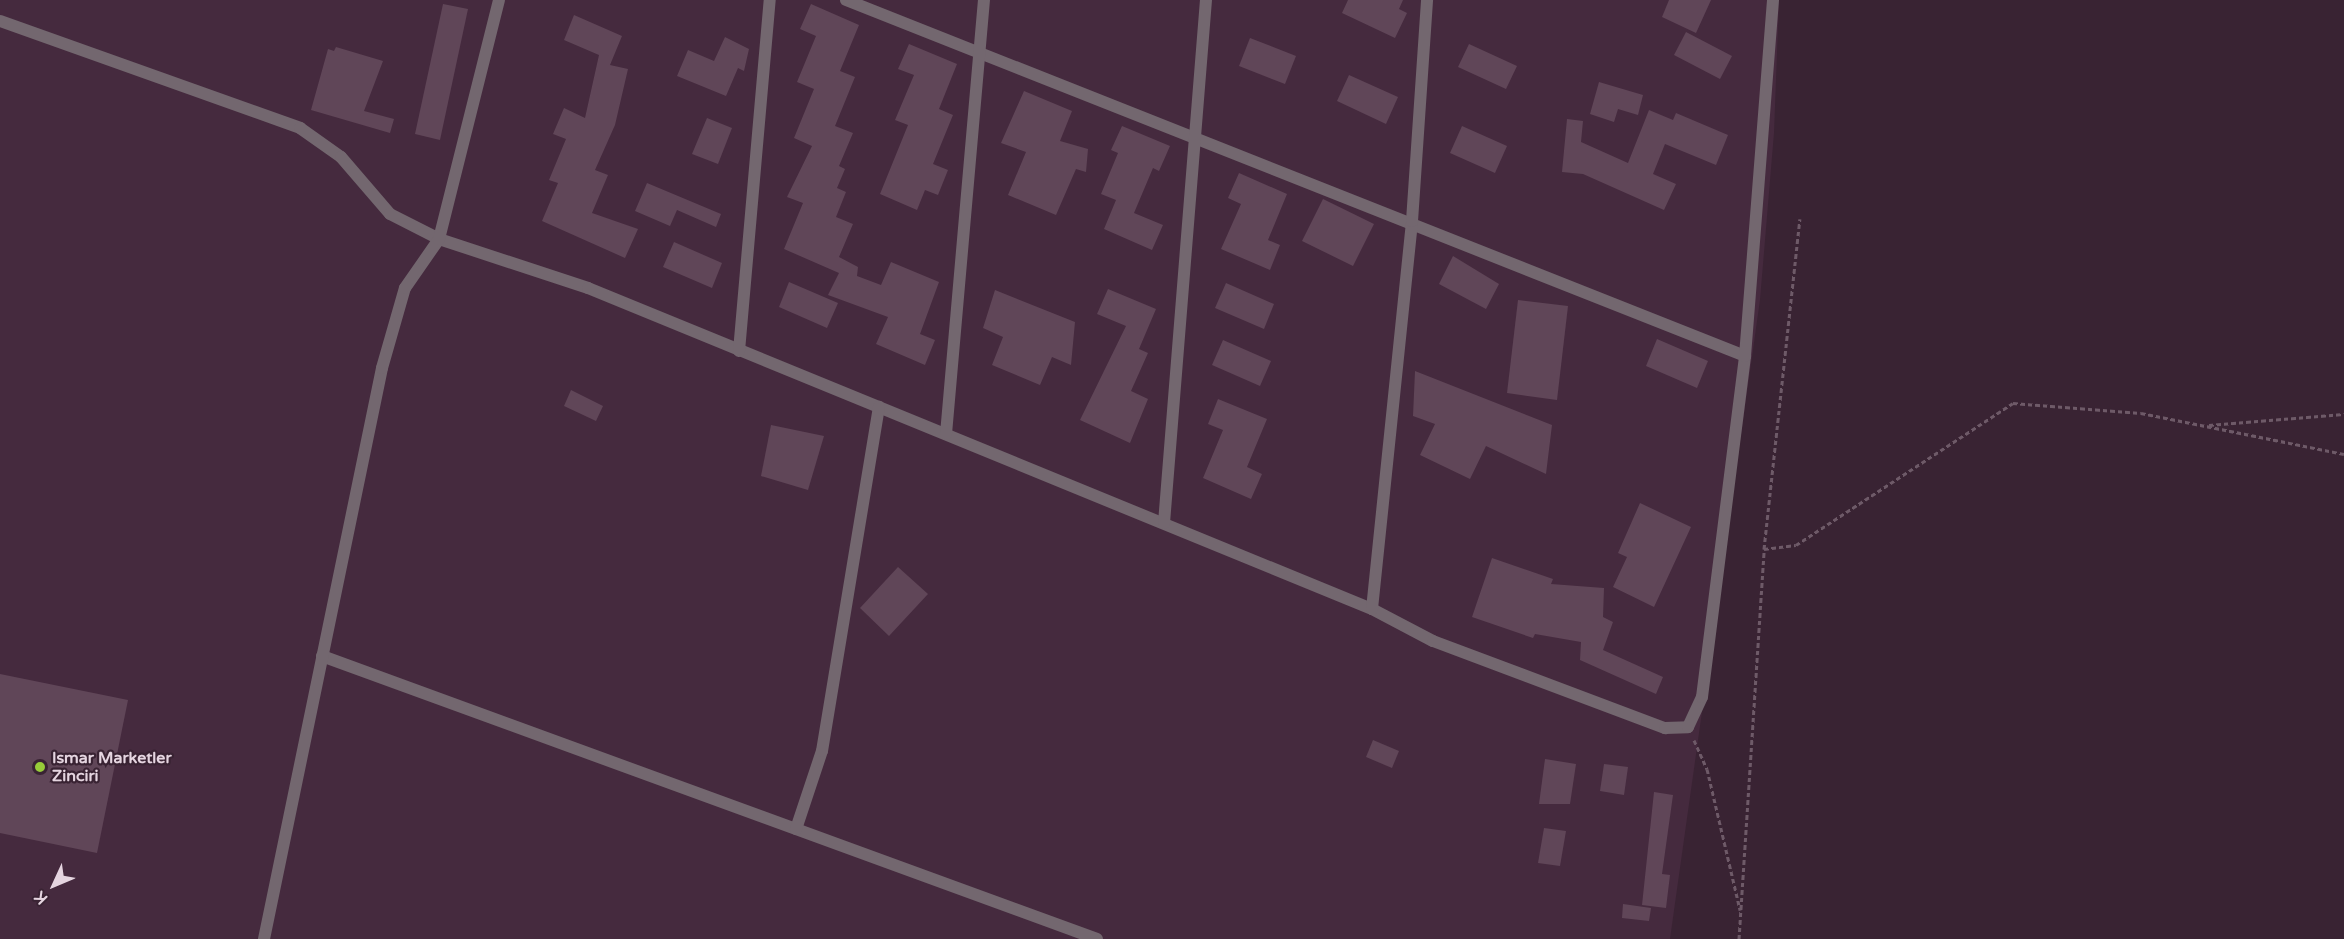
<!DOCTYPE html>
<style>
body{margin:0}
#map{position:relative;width:2344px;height:939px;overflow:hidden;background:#392333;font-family:"Varela Round",sans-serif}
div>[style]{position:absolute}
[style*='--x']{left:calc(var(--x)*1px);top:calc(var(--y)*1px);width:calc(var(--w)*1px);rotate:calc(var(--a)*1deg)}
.built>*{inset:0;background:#452a3e}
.building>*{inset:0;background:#604658}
.path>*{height:3px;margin-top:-1.5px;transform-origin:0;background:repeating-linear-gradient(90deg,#6e5a68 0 4.5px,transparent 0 7.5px)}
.minor>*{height:12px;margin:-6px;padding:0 6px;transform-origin:6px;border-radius:6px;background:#73676f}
.dots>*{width:16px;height:16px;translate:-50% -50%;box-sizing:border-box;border:3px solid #392333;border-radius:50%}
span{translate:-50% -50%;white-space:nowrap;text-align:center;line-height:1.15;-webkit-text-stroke:4.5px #392333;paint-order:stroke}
.poi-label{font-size:16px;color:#e5d5e0;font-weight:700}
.left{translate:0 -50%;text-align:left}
.north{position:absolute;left:24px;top:855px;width:60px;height:60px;-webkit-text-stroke:4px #392333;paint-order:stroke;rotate:226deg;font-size:16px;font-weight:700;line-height:24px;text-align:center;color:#e5d5e0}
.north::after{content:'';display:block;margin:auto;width:21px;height:27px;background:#e5d5e0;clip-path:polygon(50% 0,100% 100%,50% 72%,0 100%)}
</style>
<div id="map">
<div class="built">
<i style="clip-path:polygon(0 0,1779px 0,1774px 133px,1760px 300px,1670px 939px,0 939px)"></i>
</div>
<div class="building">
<i style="clip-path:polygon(1348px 0,1403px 0,1399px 9px,1407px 13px,1395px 38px,1342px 13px)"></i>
<i style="clip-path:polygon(1669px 0,1711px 0,1696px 33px,1662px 17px)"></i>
<i style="clip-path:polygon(443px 4px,468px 9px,440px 140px,415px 134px)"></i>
<i style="clip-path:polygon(811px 4px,859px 25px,840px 71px,855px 77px,835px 126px,853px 133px,839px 166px,845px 169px,837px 188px,846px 192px,836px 217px,853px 224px,839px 257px,858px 267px,857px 276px,881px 285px,891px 262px,939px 282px,920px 334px,935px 340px,925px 365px,876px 344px,888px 317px,828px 295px,839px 273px,784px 249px,803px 203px,787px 197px,812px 146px,794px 138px,814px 89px,797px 82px,816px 36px,800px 29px)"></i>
<i style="clip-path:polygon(574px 15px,622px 36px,610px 65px,628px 69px,615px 125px,595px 170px,608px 175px,592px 213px,638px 229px,625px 258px,542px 221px,558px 183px,549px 180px,566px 139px,553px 134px,564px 108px,585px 118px,599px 55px,564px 40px)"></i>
<i style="clip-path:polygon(1686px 32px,1732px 56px,1720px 79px,1674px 55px)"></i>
<i style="clip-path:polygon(725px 37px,749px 49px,744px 71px,738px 68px,726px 96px,677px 76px,688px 50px,714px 61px)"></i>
<i style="clip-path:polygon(1250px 38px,1296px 56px,1285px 84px,1239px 66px)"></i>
<i style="clip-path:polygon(909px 44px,957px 64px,939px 109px,953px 115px,933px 164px,948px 170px,938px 195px,925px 190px,917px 210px,880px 194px,908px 125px,895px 120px,914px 75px,898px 69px)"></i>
<i style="clip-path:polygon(1469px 44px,1517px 66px,1506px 89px,1458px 67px)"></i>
<i style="clip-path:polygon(336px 47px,383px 61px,364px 111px,394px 119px,390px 133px,311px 110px,328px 49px,334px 51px)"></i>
<i style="clip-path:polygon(1349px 75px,1398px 97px,1386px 124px,1337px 101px)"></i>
<i style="clip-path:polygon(1599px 82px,1643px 95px,1638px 115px,1618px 109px,1614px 122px,1590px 114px)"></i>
<i style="clip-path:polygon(1024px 91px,1072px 111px,1060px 141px,1088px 149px,1086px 172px,1076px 169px,1056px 215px,1008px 195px,1026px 152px,1001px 143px)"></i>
<i style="clip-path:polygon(1649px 110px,1673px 120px,1676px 113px,1728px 135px,1716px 165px,1665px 144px,1653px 174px,1676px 184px,1664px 210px,1583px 174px,1562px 172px,1567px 119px,1583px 121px,1581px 142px,1628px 163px)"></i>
<i style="clip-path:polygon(707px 118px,732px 128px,718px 164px,692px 154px)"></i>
<i style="clip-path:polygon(1122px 126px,1170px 146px,1159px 171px,1153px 168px,1134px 213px,1163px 225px,1152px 250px,1104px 229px,1116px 200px,1101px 194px,1118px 153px,1111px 150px)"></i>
<i style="clip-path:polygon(1462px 126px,1507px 146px,1495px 173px,1450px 153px)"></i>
<i style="clip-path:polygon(1239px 173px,1287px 194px,1268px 240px,1280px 245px,1270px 270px,1221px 249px,1241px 204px,1228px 198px)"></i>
<i style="clip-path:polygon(647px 183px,721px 214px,716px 227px,677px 210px,670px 226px,635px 211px)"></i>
<i style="clip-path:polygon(1323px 199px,1374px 224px,1353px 266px,1302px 241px)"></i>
<i style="clip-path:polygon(674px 242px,722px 263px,712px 288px,663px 267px)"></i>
<i style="clip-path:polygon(1453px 256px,1499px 284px,1486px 309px,1439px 284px)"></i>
<i style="clip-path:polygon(789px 282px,838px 303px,827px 328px,779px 307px)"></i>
<i style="clip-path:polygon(1226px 283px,1274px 304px,1264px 329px,1215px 308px)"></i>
<i style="clip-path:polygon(1108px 289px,1156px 309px,1139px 349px,1148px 353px,1131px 391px,1148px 399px,1130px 443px,1080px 420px,1126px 326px,1097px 314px)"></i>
<i style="clip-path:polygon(995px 290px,1075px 322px,1071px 365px,1052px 357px,1040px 385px,992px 365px,1003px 337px,983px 328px)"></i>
<i style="clip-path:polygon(1518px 300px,1568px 306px,1557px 400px,1507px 393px)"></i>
<i style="clip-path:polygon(1657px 339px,1708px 361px,1697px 388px,1646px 366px)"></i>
<i style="clip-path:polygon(1223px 340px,1271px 361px,1260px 386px,1212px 365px)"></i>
<i style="clip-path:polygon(1415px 371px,1552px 425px,1546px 474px,1486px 446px,1470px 479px,1420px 455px,1435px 424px,1413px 416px)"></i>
<i style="clip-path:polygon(571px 390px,603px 406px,596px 421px,564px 406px)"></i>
<i style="clip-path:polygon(1218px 399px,1267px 419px,1247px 467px,1262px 474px,1251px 499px,1203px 478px,1223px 430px,1208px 424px)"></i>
<i style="clip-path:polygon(771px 425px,824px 436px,808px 490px,761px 476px)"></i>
<i style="clip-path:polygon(1640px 503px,1691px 527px,1654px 607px,1613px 587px,1627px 557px,1618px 553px)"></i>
<i style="clip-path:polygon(1492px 558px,1553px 579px,1551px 584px,1604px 588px,1603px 617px,1613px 622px,1603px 650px,1663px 677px,1656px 694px,1580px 660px,1581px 642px,1535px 634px,1533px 638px,1472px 617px)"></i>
<i style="clip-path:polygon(898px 567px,928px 594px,889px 636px,860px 608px)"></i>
<i style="clip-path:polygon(0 674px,128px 700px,97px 853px,0 833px)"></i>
<i style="clip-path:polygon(1373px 740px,1399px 751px,1392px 768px,1366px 757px)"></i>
<i style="clip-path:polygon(1545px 759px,1576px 764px,1570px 804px,1539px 804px)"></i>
<i style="clip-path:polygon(1604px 764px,1628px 767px,1624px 795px,1600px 791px)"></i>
<i style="clip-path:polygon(1654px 792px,1673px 795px,1662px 874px,1670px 875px,1666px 908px,1642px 905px)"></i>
<i style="clip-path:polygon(1544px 828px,1566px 831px,1560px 866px,1538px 863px)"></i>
<i style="clip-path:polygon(1623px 904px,1651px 908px,1649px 921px,1622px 918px)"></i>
</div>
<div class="path">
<i style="--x:2209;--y:425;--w:135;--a:-4.7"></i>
<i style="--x:1764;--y:549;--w:32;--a:-7"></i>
<i style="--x:1796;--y:545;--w:259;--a:-33.2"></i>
<i style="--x:2013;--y:403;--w:128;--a:4.5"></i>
<i style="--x:2141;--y:413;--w:207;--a:11.4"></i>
<i style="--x:1694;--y:740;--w:32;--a:66"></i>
<i style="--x:1707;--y:769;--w:145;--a:76.8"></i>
<i style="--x:1739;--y:939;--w:391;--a:-86.3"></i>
<i style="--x:1764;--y:549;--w:332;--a:-83.8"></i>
</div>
<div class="minor">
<i style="--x:846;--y:0;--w:967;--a:21.6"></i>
<i style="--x:0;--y:21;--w:319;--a:19.6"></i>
<i style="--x:300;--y:128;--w:50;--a:35.3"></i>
<i style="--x:341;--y:157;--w:75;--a:49.3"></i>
<i style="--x:390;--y:214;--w:55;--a:27"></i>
<i style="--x:439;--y:239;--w:157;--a:18.2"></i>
<i style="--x:588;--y:288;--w:847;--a:22.27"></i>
<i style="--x:1372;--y:609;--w:69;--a:27.7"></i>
<i style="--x:1433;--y:641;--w:248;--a:20.6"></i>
<i style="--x:1665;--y:728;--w:23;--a:-2"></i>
<i style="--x:1688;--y:727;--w:33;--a:-65"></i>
<i style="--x:1702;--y:697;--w:344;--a:-82.8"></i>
<i style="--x:1745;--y:356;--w:357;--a:-85.5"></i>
<i style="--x:739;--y:351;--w:352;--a:-85"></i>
<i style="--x:946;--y:434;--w:436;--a:-85"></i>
<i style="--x:1164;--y:523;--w:525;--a:-85.41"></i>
<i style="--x:1372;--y:609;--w:390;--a:-84.1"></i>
<i style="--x:1412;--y:221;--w:222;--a:-86.1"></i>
<i style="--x:322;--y:656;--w:825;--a:20.06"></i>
<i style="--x:796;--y:829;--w:82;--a:-71.6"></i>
<i style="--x:822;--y:751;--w:349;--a:-80.6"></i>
<i style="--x:264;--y:939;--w:583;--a:-78.32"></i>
<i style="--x:382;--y:368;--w:83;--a:-74"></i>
<i style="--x:405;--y:288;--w:60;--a:-55.2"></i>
<i style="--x:439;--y:239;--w:246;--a:-75.9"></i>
</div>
<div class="dots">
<i style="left:40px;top:767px;background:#97cc39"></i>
</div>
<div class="poi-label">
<span class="left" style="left:52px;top:767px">Ismar Marketler<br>Zinciri</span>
</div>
<div class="north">K</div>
</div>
